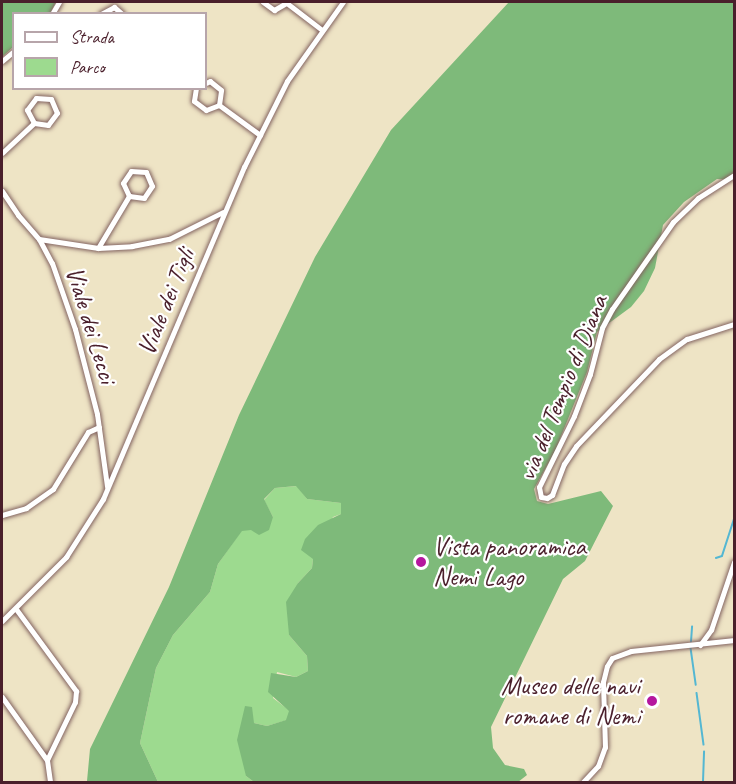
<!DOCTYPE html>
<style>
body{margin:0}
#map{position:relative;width:736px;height:784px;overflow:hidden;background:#eee4c5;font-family:Caveat,sans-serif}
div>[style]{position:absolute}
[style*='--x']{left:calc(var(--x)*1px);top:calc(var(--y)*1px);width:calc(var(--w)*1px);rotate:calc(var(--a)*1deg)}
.green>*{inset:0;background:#9dda8f}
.forest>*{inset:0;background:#7eba7a}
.stream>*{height:1.5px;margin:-0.75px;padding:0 0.75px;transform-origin:0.75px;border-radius:0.75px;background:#54b7d2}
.roads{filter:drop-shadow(0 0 2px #836461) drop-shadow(0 0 2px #836461)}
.minor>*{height:5px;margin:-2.5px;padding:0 2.5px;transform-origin:2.5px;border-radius:2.5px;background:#fff}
.dots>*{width:16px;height:16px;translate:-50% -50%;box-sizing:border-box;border:3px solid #fff;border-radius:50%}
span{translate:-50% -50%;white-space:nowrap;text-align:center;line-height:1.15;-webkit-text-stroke:4.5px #fff;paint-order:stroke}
.street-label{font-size:26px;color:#4a1f2b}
.poi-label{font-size:26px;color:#4a1f2b}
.left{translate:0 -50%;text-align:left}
.right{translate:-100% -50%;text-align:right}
.frame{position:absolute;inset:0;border:3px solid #4a1f2b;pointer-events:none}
.legend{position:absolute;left:12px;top:12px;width:195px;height:78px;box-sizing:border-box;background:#fff;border:2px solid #b7a5aa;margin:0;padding:8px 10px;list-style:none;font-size:18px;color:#4a1f2b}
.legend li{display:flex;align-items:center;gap:12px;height:30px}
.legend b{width:30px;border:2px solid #b7a5aa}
</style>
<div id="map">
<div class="green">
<i style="clip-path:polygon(297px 486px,307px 499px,341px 503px,341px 514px,333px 517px,313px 559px,312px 568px,298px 583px,289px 635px,307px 656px,308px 671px,296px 677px,277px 672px,273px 698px,290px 711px,287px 720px,267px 726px,254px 723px,246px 776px,254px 782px,158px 782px,140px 743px,156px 668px,173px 635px,210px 592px,218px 564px,242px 530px,251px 530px,273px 517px,264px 500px,275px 488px)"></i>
</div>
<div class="forest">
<i style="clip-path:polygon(2px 2px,56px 2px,50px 13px,14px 14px,13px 47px,2px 57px)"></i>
<i style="clip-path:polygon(509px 2px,734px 2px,734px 180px,717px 179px,684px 202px,663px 225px,655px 268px,644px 291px,631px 307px,597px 332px,587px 372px,555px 451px,534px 489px,537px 501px,548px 504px,601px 491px,613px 506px,585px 561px,563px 579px,491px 727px,493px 748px,505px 765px,524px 769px,527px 775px,518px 782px,254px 782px,246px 776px,237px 740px,245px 706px,252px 707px,254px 723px,267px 726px,286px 720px,289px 711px,268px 692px,271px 673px,296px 677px,308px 671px,307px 656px,289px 635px,286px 602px,298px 583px,312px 568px,313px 559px,301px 550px,305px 539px,318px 525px,341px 514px,341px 503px,307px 499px,296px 486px,275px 488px,264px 499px,273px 517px,269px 530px,259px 535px,251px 530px,242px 531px,218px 564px,210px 592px,173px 635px,156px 668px,140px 743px,158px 782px,75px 782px,87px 781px,90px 749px,169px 587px,239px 415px,315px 257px,391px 130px)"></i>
</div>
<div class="stream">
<i style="--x:716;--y:558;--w:6;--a:-18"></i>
<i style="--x:722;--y:556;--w:40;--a:-72"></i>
<i style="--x:691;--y:642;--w:15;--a:-86"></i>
<i style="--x:691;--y:648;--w:37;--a:82"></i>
<i style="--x:697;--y:693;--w:52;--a:82.3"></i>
<i style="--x:703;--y:782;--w:30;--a:-88"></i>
</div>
<div class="roads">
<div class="minor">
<i style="--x:263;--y:2;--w:14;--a:36"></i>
<i style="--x:274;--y:10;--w:16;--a:-30"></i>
<i style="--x:288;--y:4;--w:43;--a:37.4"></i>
<i style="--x:114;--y:7;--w:11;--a:41"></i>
<i style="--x:52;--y:14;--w:14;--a:-60"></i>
<i style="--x:101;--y:14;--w:15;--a:-28"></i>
<i style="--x:2;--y:61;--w:16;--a:-40"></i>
<i style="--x:196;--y:88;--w:13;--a:99"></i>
<i style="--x:194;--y:101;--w:15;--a:37"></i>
<i style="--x:206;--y:110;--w:14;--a:-21"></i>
<i style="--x:219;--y:105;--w:15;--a:-82"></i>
<i style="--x:221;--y:90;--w:14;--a:-141"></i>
<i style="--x:210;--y:81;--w:4;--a:153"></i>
<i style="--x:36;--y:98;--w:15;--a:4"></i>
<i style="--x:51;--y:99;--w:15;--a:67"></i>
<i style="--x:57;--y:113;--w:15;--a:127"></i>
<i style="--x:48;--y:125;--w:14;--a:-172"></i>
<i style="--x:34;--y:123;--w:15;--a:-118"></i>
<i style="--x:27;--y:110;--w:15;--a:-53"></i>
<i style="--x:219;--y:105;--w:51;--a:36.2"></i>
<i style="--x:2;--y:153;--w:44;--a:-43.2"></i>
<i style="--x:131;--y:171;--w:15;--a:4"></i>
<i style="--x:146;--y:172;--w:15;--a:67"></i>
<i style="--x:152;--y:186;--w:14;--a:124"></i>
<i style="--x:144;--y:198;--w:15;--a:-172"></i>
<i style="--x:129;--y:196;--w:14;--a:-115"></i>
<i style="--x:123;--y:183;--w:14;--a:-56"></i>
<i style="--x:734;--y:175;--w:43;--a:147.4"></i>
<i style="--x:698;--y:198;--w:35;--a:136"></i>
<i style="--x:673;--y:222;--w:106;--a:125"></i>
<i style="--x:612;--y:309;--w:21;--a:118"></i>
<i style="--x:602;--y:328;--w:48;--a:104.6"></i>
<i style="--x:590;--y:374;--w:45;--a:110.9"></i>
<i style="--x:574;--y:416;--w:79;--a:116.2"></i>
<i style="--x:539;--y:487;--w:10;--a:79"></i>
<i style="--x:541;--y:497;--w:6;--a:9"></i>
<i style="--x:547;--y:498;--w:6;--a:-31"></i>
<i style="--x:552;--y:495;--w:33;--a:-69"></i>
<i style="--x:564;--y:464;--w:22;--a:-56"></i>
<i style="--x:576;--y:446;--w:120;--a:-46.3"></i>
<i style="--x:659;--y:359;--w:34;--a:-36"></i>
<i style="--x:687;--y:339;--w:49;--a:-17.7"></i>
<i style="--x:2;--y:191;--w:29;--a:56"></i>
<i style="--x:18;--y:215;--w:32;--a:49"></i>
<i style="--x:39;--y:239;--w:27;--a:62"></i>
<i style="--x:52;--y:263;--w:70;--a:70.8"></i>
<i style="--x:75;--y:329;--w:88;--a:75.5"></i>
<i style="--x:97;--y:414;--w:73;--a:82.1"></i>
<i style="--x:39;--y:239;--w:60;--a:8.7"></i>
<i style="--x:98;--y:248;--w:34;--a:-3"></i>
<i style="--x:132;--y:246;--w:38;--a:-11"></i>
<i style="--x:169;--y:239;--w:60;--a:-26.6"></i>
<i style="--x:98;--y:248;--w:61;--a:-59.2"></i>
<i style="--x:2;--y:515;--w:25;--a:-16"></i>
<i style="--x:26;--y:508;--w:33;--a:-35"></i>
<i style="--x:53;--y:489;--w:67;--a:-58.4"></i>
<i style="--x:88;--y:432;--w:12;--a:-24"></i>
<i style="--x:16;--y:609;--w:102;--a:53.8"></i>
<i style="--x:76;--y:691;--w:11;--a:95"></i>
<i style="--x:75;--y:702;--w:64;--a:115.8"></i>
<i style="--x:2;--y:621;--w:91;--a:-45"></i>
<i style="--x:66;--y:557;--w:69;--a:-57.5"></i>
<i style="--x:103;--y:499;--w:361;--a:-67"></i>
<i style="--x:244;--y:167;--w:96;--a:-63.4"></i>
<i style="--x:287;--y:81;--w:97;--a:-54.7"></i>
<i style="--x:700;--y:645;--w:19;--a:-54"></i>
<i style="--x:711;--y:630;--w:72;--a:-71.3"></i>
<i style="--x:2;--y:697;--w:77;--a:54.5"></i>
<i style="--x:47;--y:760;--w:22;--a:82"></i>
<i style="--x:583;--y:782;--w:22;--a:-47"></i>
<i style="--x:598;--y:766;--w:20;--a:-70"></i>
<i style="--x:605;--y:747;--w:65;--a:-91.8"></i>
<i style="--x:603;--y:682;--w:16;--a:-76"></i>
<i style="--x:607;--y:666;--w:9;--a:-58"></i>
<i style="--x:612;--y:658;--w:20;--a:-20"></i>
<i style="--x:631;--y:651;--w:104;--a:-6.1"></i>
</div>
</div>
<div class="dots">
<i style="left:421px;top:562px;background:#b5179e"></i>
<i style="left:652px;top:701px;background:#b5179e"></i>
</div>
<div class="street-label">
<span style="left:166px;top:302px;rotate:-68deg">Viale dei Tigli</span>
<span style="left:91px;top:325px;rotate:73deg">Viale dei Lecci</span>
<span style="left:563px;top:388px;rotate:-68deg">via del Tempio di Diana</span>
</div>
<div class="poi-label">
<span class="left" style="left:433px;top:562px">Vista panoramica<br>Nemi Lago</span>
<span class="right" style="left:640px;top:701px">Museo delle navi<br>romane di Nemi</span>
</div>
<div class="frame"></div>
<ul class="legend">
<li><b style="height:8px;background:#fff"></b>Strada</li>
<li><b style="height:16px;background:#9dda8f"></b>Parco</li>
</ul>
</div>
